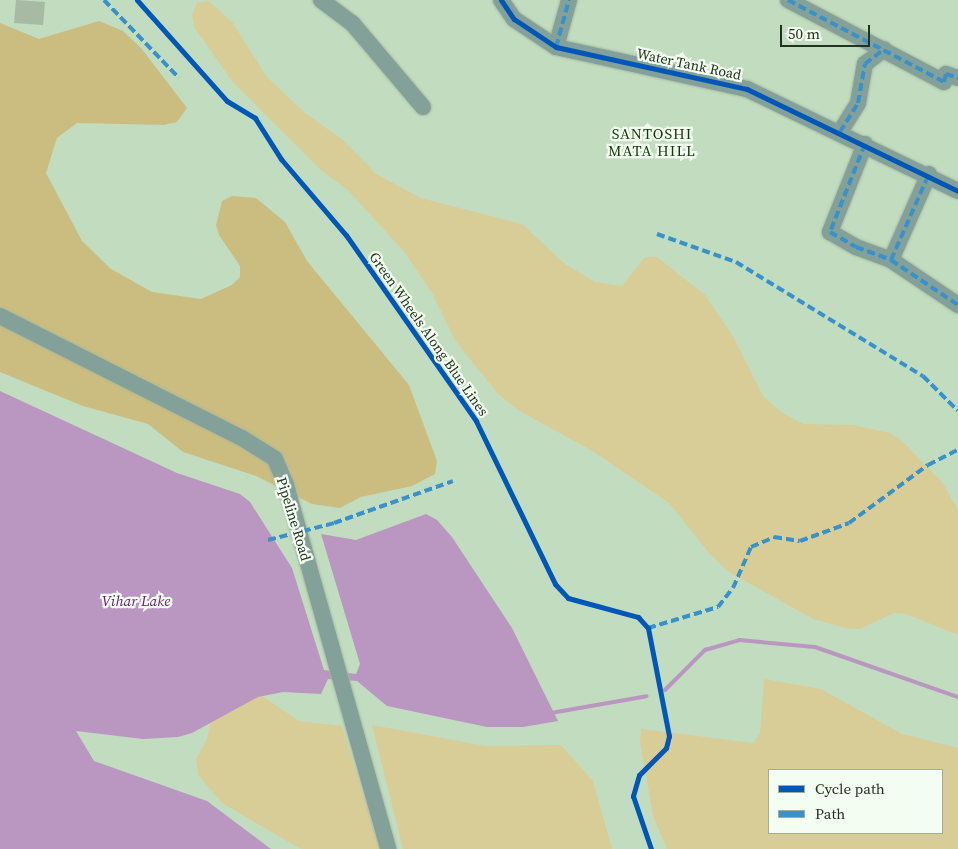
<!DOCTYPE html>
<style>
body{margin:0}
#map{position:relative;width:958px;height:849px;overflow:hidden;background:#c2dcbf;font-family:"Source Serif 4",serif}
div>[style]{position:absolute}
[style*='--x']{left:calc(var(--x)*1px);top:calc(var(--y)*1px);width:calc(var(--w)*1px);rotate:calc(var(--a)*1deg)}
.green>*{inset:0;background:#d9cd97}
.forest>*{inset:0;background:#cbbd7f}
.water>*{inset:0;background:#b997c0}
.stream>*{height:4px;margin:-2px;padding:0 2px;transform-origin:2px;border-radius:2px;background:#b997c0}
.building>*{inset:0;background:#a6baa4}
.roads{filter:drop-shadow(0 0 1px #a3b8a1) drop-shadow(0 0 1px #a3b8a1)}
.minor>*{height:16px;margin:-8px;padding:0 8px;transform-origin:8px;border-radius:8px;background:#83a099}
.quiet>*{height:4px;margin-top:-2px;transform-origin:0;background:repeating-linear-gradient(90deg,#3991ca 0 8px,transparent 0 12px)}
.cycleway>*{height:5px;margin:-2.5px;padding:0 2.5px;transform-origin:2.5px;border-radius:2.5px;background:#0057b8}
span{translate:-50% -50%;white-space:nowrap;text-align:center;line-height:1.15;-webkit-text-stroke:4.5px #f4fdf2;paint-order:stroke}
.street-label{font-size:14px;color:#21331e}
.neighbourhood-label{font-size:15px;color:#103a0a;letter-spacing:1px}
.water-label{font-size:15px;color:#661d73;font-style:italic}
.legend{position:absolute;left:768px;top:769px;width:175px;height:65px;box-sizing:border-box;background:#f4fdf2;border:1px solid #a0ac9d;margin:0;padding:6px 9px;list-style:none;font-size:15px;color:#21331e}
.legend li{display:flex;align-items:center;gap:10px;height:25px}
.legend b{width:25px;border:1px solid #a0ac9d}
.scale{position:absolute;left:780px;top:25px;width:90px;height:22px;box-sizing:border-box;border:2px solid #21331e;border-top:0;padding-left:6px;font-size:15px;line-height:18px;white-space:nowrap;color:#21331e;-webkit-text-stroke:4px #f4fdf2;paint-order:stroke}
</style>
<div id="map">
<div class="green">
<i style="clip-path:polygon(209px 1px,233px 23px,266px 76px,305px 113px,343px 140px,376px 174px,421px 198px,522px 224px,565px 264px,595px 282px,622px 286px,645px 257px,657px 257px,705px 295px,734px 338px,763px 396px,781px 412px,803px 424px,853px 425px,890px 433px,900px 439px,942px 482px,958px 510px,958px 635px,906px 614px,894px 613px,860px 629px,849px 629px,813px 619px,729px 572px,710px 554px,669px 503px,594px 452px,518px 410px,498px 394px,456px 342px,432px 293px,405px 253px,348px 190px,322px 171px,232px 81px,194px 27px,192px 14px,197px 3px)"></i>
<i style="clip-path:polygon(evenodd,764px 679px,821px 689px,902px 734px,958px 748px,958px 849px,667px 849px,653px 816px,640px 741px,641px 729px,754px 743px,760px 733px,764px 679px,769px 770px,942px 770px,942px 833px,769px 833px,769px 770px)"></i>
<i style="clip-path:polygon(249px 687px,299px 721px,342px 726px,380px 849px,301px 849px,222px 803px,198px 775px,196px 759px,207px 739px,214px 707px)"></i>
<i style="clip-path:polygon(372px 725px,486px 746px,561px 745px,593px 781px,612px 849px,403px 849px)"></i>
</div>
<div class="forest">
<i style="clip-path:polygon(99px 21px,123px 31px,141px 48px,187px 108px,177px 122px,164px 125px,77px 123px,57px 138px,46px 173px,82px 241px,111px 269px,152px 292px,201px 299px,232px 285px,240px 277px,240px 266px,219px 235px,216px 225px,222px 201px,232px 196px,256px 198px,285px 222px,307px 261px,409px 385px,437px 461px,435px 474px,412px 486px,361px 497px,340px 508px,312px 504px,256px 476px,183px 452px,148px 424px,83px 406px,0 372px,0 23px,39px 39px)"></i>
</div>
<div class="water">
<i style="clip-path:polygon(0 391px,177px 473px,240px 494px,250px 502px,292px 568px,324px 670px,356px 674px,360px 664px,321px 534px,356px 540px,426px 514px,437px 520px,452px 537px,512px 628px,558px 721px,523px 727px,487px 727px,387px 706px,357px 681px,328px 679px,321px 694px,283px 692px,258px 697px,192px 733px,178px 737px,143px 739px,76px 731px,94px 761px,207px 801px,271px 849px,0 849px)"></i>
</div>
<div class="stream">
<i style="--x:665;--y:690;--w:57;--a:-45"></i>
<i style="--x:705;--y:650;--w:35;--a:-16"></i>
<i style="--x:739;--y:640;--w:76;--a:5.3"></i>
<i style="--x:815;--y:647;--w:151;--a:19.3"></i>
<i style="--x:551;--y:713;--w:97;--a:-10"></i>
</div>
<div class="building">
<i style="clip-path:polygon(16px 0,45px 2px,43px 25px,14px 23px)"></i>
</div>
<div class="roads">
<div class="minor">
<i style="--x:321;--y:0;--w:39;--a:37"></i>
<i style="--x:352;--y:23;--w:110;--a:49.8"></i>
<i style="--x:501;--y:0;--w:23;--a:56"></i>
<i style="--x:514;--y:19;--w:50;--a:33.7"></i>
<i style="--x:556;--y:47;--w:196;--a:12.4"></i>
<i style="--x:747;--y:89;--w:234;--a:25.8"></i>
<i style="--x:788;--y:0;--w:176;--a:27.7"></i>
<i style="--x:944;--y:82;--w:8;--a:-76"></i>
<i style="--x:946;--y:74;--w:13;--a:18"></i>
<i style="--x:556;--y:47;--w:49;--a:-74.5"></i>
<i style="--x:840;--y:132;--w:34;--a:-58"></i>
<i style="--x:858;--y:103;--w:40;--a:-80"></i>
<i style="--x:865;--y:64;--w:24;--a:-38"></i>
<i style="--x:865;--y:144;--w:95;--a:111.7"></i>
<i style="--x:830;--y:232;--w:30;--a:30"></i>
<i style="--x:856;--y:247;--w:37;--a:20"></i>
<i style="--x:891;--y:260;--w:81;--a:33.9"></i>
<i style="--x:891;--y:260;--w:94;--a:-66.2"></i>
<i style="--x:0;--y:316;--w:271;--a:26.8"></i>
<i style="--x:242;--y:438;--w:39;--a:32"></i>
<i style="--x:275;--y:459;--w:28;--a:67"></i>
<i style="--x:286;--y:485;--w:378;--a:74.3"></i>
</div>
</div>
<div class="quiet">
<i style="--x:104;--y:0;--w:108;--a:46.1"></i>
<i style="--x:788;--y:0;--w:176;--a:27.7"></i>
<i style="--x:944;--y:82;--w:8;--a:-76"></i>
<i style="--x:946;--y:74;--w:13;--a:18"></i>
<i style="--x:556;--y:47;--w:49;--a:-74.5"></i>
<i style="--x:840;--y:132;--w:34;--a:-58"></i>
<i style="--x:858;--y:103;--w:40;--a:-80"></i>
<i style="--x:865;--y:64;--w:24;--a:-38"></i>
<i style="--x:865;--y:144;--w:95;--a:111.7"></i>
<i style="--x:830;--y:232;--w:30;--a:30"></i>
<i style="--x:856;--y:247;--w:37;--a:20"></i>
<i style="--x:891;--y:260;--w:81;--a:33.9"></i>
<i style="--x:657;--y:234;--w:84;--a:19.5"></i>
<i style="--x:736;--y:262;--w:219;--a:31.4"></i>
<i style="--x:923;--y:376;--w:49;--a:45"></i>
<i style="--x:891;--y:260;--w:94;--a:-66.2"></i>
<i style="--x:268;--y:540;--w:68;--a:-14.4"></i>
<i style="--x:334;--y:523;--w:126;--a:-19.4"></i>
<i style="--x:648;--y:628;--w:73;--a:-16.7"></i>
<i style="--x:718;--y:607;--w:24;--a:-52"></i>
<i style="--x:733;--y:588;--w:45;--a:-66.3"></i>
<i style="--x:751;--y:547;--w:25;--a:-23"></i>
<i style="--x:774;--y:537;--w:26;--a:9"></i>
<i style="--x:800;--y:541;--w:52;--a:-20.2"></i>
<i style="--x:849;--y:523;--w:98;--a:-36.3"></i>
<i style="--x:928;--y:465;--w:34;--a:-27"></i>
</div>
<div class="cycleway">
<i style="--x:137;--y:0;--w:135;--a:48.3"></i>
<i style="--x:227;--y:101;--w:33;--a:31"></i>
<i style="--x:255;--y:118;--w:49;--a:57.6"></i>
<i style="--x:281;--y:159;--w:100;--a:49.5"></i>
<i style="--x:346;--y:235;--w:227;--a:55"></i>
<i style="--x:476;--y:421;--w:181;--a:64.1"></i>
<i style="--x:555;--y:584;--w:19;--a:47"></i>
<i style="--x:568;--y:598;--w:73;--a:15.2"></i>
<i style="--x:638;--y:617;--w:15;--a:48"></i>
<i style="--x:648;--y:628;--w:110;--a:79"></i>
<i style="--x:669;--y:736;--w:12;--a:104"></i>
<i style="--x:666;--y:748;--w:38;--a:135"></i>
<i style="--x:639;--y:775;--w:22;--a:106"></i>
<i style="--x:633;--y:796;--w:56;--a:71.2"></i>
<i style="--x:501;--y:0;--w:23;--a:56"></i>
<i style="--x:514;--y:19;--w:50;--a:33.7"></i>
<i style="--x:556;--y:47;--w:196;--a:12.4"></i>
<i style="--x:747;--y:89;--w:234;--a:25.8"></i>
</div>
<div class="street-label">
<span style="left:689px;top:64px;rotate:12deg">Water Tank Road</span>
<span style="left:429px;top:334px;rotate:55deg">Green Wheels Along Blue Lines</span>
<span style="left:294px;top:519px;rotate:73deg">Pipeline Road</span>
</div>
<div class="neighbourhood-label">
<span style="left:652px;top:142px">SANTOSHI<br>MATA HILL</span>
</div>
<div class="water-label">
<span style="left:136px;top:601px">Vihar Lake</span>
</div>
<ul class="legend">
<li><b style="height:6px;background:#0057b8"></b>Cycle path</li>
<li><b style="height:6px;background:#3991ca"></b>Path</li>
</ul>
<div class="scale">50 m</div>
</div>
